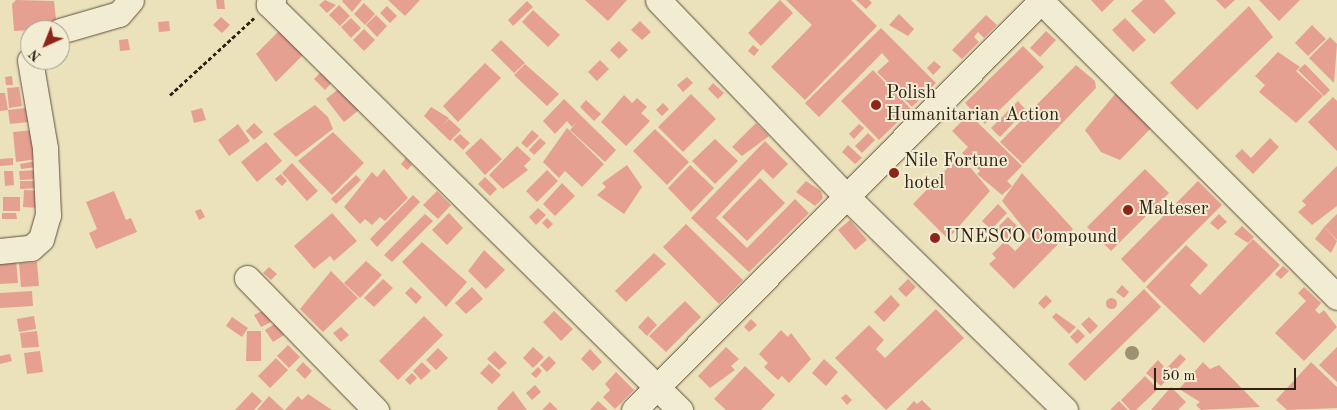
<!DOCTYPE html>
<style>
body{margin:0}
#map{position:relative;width:1337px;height:410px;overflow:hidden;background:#ebe1bb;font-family:"Old Standard TT",serif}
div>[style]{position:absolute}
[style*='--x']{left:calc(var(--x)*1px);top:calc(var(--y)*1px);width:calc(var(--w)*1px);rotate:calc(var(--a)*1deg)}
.building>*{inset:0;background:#e5a091}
.round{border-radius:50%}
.path>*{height:3px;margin-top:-1.5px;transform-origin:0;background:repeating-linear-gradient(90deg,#312112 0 4px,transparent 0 6.5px)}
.roads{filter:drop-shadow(0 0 1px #60513c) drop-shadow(0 0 1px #60513c)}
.minor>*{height:25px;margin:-12.5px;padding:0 12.5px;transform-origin:12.5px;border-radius:12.5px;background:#f2ecd3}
.trees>*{width:14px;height:14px;margin:-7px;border-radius:50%;background:#9c9272}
.dots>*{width:14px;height:14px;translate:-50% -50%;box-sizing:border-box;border:2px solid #f2ecd3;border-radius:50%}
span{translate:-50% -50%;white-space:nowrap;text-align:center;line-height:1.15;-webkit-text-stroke:4px #f2ecd3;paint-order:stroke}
.poi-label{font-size:19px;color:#312112}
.left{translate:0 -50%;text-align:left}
.north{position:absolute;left:20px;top:20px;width:50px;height:50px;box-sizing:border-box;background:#f2ecd3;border:1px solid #a59b86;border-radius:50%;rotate:224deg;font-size:14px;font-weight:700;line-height:20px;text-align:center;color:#312112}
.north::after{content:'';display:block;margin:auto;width:18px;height:22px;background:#8f2418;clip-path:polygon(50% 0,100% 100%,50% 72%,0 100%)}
.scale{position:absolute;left:1154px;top:368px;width:142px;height:22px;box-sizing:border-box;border:2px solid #312112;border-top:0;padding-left:6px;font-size:15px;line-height:18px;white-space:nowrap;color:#312112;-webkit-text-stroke:4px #f2ecd3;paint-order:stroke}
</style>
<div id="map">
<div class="building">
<i style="clip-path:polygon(16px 0,54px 1px,56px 20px,50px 21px,50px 29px,14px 31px,12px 4px)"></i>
<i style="clip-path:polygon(216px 0,224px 0,225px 9px,217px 9px)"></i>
<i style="clip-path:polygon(325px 0,336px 5px,327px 13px,319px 5px)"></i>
<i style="clip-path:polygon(362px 0,352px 12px,342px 1px,343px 0)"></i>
<i style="clip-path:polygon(388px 0,420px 0,405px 16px)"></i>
<i style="clip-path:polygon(585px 0,627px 0,608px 21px)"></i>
<i style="clip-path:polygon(780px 0,793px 13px,761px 46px,748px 33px)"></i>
<i style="clip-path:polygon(786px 0,851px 0,877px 26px,805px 100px,771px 67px,812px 25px)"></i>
<i style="clip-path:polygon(856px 0,869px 0,872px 3px,866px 9px)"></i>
<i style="clip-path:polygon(1091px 0,1114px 0,1102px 12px)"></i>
<i style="clip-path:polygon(1143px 0,1164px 0,1176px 13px,1154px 34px,1131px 11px)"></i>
<i style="clip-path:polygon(1216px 0,1235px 0,1225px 9px)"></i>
<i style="clip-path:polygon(1259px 0,1300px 0,1279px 21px)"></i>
<i style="clip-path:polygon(527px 1px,533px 7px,513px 26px,508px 20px)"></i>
<i style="clip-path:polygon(364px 3px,375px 14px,365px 25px,354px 14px)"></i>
<i style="clip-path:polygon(339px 5px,350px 16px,340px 26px,329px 15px)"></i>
<i style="clip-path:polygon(387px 6px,397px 16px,390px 23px,380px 13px)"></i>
<i style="clip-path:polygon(1249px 6px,1273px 37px,1197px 110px,1170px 83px)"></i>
<i style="clip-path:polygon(533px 10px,560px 35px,548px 47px,522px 22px)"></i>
<i style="clip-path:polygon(899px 14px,914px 29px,908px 36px,889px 25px)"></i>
<i style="clip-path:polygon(376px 15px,387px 26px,377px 37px,366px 25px)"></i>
<i style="clip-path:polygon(986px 15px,997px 25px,984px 38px,978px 32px,974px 37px,979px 42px,962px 59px,952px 50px)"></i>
<i style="clip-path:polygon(221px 17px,230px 25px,222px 33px,213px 25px)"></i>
<i style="clip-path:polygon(351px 18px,361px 28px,351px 38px,341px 27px)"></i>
<i style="clip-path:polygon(1125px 18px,1146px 40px,1133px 52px,1112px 30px)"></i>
<i style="clip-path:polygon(169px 21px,170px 31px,159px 32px,158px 22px)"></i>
<i style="clip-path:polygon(640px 21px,651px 32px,642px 40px,631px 30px)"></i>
<i style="clip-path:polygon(1312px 25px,1326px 39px,1308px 56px,1295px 43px)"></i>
<i style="clip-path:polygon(282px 28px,306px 52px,276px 82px,256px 54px)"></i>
<i style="clip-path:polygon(881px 28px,936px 83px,912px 107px,877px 72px,889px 61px,882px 53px,819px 117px,805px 103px)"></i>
<i style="clip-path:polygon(364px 29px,375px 40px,364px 51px,353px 40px)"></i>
<i style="clip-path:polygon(1046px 31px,1056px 40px,1040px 57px,1030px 48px)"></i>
<i style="clip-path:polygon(1330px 37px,1337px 44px,1334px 83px,1309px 58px)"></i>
<i style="clip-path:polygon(128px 39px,130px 50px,120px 51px,119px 40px)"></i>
<i style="clip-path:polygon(501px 40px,525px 63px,514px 73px,491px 50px)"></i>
<i style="clip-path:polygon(619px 41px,628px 50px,619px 59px,610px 50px)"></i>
<i style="clip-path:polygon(753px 45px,759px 50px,754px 56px,748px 51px)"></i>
<i style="clip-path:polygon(1023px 46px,1044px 67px,985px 124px,965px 103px)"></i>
<i style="clip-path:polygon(1278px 52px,1300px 67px,1296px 71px,1323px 96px,1296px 123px,1259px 92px,1265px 85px,1255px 76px)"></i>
<i style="clip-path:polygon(600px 60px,609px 69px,597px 81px,588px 72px)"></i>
<i style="clip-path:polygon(934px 61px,941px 67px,933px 75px,927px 68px)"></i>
<i style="clip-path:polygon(485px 63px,501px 78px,458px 122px,443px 106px)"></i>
<i style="clip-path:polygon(525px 64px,559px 94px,547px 106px,514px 75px)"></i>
<i style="clip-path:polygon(1305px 64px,1330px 90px,1324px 96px,1298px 70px)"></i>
<i style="clip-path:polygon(1076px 65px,1095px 81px,1096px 88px,1023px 164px,1000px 142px)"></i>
<i style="clip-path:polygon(323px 70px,334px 80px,325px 90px,314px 79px)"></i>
<i style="clip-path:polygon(873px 70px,911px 109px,879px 140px,841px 101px)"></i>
<i style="clip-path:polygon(12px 76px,13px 85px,6px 85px,5px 77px)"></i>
<i style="clip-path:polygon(687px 77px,693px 83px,683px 92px,677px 85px)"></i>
<i style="clip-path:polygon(713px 83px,724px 93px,718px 99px,708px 89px)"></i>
<i style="clip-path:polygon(19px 87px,22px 106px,9px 108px,7px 88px)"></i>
<i style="clip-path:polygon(341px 87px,359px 110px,344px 122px,326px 99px)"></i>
<i style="clip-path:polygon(0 93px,5px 93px,8px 110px,0 111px)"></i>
<i style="clip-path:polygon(1116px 93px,1151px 128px,1120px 160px,1101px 152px,1085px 130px)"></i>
<i style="clip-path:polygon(691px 94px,716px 119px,683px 152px,658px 127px)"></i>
<i style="clip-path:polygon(624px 95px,632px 103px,637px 98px,647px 107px,641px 113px,650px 121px,626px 146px,601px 122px)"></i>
<i style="clip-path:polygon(1333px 97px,1337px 101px,1337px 151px,1308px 122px)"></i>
<i style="clip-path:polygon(564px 99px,616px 150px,605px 162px,570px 130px,578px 121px,572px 127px,567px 121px,555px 134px,543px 121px)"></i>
<i style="clip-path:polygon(586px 100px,601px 114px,594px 121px,580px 107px)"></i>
<i style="clip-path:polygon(1018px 101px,1026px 110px,1000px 137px,991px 128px)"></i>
<i style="clip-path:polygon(663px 103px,669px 109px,662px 116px,656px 110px)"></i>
<i style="clip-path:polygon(315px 105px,328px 117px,333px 129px,296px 157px,273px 134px)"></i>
<i style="clip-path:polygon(431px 107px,449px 118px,443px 125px,449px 119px,461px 130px,450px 141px,424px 116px)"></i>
<i style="clip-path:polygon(26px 108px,28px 122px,10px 124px,8px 110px)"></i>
<i style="clip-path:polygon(202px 108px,206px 120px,194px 123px,191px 111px)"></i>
<i style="clip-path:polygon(969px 114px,1022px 166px,1007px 181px,1012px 186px,1002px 195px,977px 174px,980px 171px,962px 153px,968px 147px,952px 131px)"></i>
<i style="clip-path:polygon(254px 123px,263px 132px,254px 140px,246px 131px)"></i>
<i style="clip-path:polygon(756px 123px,769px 136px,742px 156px,732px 147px)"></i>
<i style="clip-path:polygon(238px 124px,250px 141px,229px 156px,218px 140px)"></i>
<i style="clip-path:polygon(859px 124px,864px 128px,854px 139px,849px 134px)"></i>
<i style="clip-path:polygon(567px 128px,604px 164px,582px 187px,565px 171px,559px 178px,543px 162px)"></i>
<i style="clip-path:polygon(655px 129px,689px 162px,667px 185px,633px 151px)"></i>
<i style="clip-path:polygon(33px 130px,37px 159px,16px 162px,13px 132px)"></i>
<i style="clip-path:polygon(532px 130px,539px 136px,527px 148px,521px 143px)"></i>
<i style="clip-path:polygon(333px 132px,364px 163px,332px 195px,298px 161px)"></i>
<i style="clip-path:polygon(868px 133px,875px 140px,862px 153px,855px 146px)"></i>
<i style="clip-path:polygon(460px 134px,470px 143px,463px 150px,453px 140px)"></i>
<i style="clip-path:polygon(481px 138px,502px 159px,485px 175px,465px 153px)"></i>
<i style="clip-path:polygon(540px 138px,546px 143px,534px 155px,529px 150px)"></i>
<i style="clip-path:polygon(1270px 138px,1279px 147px,1253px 174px,1235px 156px,1242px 149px,1251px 158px)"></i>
<i style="clip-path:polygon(715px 139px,738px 161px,715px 184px,692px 161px)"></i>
<i style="clip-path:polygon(765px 141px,788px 164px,773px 179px,763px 169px,716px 218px,747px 248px,795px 199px,809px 213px,749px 272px,691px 218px)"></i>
<i style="clip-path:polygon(266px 142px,282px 161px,257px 182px,241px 162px)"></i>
<i style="clip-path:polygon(848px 145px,862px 158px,855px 164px,842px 152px)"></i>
<i style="clip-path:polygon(517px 146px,531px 159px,524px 166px,528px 170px,503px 189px,489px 175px)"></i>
<i style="clip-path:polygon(960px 155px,990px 191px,948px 239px,913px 204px)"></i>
<i style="clip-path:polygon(13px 158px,13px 165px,0 166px,0 159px)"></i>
<i style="clip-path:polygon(406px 158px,412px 165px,407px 170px,401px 164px)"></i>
<i style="clip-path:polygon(36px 161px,37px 167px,21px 169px,20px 164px)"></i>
<i style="clip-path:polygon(292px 163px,318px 191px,307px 201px,282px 173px)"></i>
<i style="clip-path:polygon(627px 165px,642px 187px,624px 214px,597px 195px,606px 187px,602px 183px)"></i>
<i style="clip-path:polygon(690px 165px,714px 188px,691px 212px,668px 188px)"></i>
<i style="clip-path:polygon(1337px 166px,1337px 206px,1312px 225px,1298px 212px,1306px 205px,1302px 201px)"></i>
<i style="clip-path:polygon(384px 169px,408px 198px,385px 221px,380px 217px,372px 225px,365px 219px,360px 224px,344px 207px,372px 172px,377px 177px)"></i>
<i style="clip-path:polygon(1145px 169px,1169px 193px,1111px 251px,1087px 227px)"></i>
<i style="clip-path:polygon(38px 170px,38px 179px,20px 180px,19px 171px)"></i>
<i style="clip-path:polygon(547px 170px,558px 181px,537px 202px,526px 191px)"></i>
<i style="clip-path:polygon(4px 171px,13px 171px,14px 185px,5px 186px)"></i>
<i style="clip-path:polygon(1022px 173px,1073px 229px,1014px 289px,989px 264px,996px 258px,992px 254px,1005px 241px,1015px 251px,1030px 236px,1002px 201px)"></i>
<i style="clip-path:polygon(281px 174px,287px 181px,282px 186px,275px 179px)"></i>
<i style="clip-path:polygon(356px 175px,361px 180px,336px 204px,331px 199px)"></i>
<i style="clip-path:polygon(485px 177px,497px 189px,490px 196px,478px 184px)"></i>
<i style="clip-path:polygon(760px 178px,785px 203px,747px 241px,722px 217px)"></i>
<i style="clip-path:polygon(20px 181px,38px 181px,38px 188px,20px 189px)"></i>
<i style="clip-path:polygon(806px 181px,821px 191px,823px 198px,815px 206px,796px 192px)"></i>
<i style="clip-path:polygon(1198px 181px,1222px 205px,1144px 283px,1121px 259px)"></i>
<i style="clip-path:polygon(562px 183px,575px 196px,555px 216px,543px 204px)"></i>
<i style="clip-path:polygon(24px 190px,41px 191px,40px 208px,23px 207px)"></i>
<i style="clip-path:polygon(114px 191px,126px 220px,131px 218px,137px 232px,96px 249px,89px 233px,97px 229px,86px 202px)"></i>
<i style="clip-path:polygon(437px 191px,451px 205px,438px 219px,423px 205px)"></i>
<i style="clip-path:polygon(413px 195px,420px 202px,377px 247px,370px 239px)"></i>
<i style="clip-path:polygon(3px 197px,20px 197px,20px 211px,3px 211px)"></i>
<i style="clip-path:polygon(998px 204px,1007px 213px,991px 230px,982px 221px)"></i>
<i style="clip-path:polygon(538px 208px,546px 215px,536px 225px,529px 217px)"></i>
<i style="clip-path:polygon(201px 209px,205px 217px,199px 220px,195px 211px)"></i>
<i style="clip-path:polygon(2px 213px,16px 213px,17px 219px,2px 219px)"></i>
<i style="clip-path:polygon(332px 213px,357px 241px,334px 261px,330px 256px,314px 269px,294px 246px)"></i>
<i style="clip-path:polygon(449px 213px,463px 228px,447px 245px,432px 230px)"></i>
<i style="clip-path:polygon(425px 214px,433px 221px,392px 262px,384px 255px)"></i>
<i style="clip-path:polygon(1219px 214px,1227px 222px,1218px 230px,1210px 223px)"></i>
<i style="clip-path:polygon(1337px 214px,1337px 240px,1324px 227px)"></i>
<i style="clip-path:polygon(1008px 217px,1019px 228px,1007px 239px,997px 228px)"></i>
<i style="clip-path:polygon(547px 218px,553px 224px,548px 229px,542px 223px)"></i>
<i style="clip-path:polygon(850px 220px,867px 240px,855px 250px,838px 230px)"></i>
<i style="clip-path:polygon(686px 224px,743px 280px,719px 304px,663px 247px)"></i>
<i style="clip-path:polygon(1242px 226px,1254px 237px,1248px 243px,1234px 234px)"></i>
<i style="clip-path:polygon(1324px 227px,1337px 241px,1331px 253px,1315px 239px)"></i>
<i style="clip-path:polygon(1253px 239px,1280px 265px,1204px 343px,1146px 287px,1186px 245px,1208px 265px,1190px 285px,1200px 295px)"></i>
<i style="clip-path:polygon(422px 242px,467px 282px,446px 307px,402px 262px)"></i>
<i style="clip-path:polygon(484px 250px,505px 270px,486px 289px,468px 271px)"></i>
<i style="clip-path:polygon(654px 253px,666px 264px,626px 302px,615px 291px)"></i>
<i style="clip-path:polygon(16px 259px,18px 283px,0 284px,0 260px)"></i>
<i style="clip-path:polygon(366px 261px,382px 275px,360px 298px,344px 283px)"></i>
<i style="clip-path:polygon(37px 262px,39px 286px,21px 287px,19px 263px)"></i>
<i style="clip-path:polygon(1283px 266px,1289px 271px,1281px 279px,1275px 274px)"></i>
<i style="clip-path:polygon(269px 267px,277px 274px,271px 280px,263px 273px)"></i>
<i style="clip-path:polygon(331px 271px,358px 298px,323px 332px,300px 309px)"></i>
<i style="clip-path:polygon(383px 279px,393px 288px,374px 307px,364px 298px)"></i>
<i style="clip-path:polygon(908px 279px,916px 287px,906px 297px,898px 289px)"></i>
<i style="clip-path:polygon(1122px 285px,1129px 292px,1124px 298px,1116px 292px)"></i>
<i style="clip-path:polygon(411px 287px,422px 297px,416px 304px,405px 293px)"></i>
<i style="clip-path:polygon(472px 287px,483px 299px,466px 314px,455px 303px)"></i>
<i style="clip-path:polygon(1304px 287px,1321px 303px,1315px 310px,1319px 314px,1324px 310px,1337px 327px,1304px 361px,1275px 333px,1306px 301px,1298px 293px)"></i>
<i style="clip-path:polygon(1144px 289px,1161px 307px,1085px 381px,1068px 364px)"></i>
<i style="clip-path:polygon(32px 291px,33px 306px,0 308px,0 293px)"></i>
<i style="clip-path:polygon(891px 295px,900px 305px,884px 322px,874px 312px)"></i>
<i style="clip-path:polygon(1046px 295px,1052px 301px,1044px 309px,1038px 303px)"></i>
<i class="round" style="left:1105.5px;top:297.5px;width:11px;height:11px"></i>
<i style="clip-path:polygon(685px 301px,701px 317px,666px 352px,649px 336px)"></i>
<i style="clip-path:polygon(936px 309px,964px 338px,886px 410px,835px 358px,869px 325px,884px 340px,876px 349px,885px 358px)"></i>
<i style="clip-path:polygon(264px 310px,271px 322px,261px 327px,254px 315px)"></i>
<i style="clip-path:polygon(554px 311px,573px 329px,561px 341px,543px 322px)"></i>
<i style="clip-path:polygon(1056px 313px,1076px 327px,1069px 334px,1052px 317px)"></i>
<i style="clip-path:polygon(34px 316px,36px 329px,19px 332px,17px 319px)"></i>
<i style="clip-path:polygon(424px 316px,443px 335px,398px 380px,379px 361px)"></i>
<i style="clip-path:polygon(648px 316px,657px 325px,647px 336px,638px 327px)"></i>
<i style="clip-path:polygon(232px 317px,248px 328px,242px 337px,226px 326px)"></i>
<i style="clip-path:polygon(1089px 317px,1098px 326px,1090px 334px,1081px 324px)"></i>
<i style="clip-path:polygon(751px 319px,757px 325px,749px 332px,744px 327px)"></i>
<i style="clip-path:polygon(276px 323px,284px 335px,273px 342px,265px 330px)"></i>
<i style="clip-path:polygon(341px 327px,349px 335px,341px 342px,333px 333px)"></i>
<i style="clip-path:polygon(1078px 329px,1085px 336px,1077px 344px,1070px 337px)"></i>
<i style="clip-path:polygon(781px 330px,788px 337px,791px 333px,811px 359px,789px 383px,782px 376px,778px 380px,764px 367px,768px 363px,759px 354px)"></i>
<i style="clip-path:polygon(37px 331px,39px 347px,22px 348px,20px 333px)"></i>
<i style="clip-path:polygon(247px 331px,261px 331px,261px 361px,246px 361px)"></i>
<i style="clip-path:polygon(288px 345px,300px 357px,289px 368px,277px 356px)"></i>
<i style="clip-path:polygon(533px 347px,544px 357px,533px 368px,523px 358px)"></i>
<i style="clip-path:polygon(726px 347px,739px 359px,731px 366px,735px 370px,710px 388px,698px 376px)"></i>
<i style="clip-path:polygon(1337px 347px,1337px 382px,1319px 365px)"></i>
<i style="clip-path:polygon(438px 348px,448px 358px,436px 370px,426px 360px)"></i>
<i style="clip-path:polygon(590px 349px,602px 362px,593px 371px,581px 359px)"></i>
<i style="clip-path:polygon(40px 351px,43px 372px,27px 374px,24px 353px)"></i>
<i style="clip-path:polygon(495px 351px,507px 363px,499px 370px,487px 359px)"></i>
<i style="clip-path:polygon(10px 354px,12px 361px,0 364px,0 356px)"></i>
<i style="clip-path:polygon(1180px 354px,1186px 359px,1161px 386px,1146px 373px,1158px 360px,1166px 369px)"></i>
<i style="clip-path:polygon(549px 356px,556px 363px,547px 372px,540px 365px)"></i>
<i style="clip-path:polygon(276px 358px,288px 370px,270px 388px,258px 376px)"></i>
<i style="clip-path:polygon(824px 359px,838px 372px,826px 386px,812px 373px)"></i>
<i style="clip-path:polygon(303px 362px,312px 371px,305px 379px,296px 370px)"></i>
<i style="clip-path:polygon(422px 362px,431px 371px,421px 380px,413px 371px)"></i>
<i style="clip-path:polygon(1203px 362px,1210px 369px,1219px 365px,1260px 407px,1201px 410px,1196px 405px,1200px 402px,1179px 389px)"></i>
<i style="clip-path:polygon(1311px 362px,1337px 387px,1337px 408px,1287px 410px,1276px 400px)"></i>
<i style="clip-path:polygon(489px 364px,501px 375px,492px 384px,480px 373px)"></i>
<i style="clip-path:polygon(745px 366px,775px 395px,761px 410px,726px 410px,714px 399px)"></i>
<i style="clip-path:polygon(538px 367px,542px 371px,536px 378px,531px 374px)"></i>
<i style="clip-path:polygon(616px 372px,634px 390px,615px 409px,603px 397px,610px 390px,605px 384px)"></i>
<i style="clip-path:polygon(412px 373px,417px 378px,410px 385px,405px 380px)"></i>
<i style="clip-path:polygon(1145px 376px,1158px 389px,1136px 410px,1130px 410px,1121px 400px)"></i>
<i style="clip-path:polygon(535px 385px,541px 392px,532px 400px,526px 393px)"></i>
<i style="clip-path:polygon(1171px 387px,1186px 402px,1178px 410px,1151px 410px)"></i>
<i style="clip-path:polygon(513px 391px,527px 410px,498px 410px,497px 408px)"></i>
<i style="clip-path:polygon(252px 392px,262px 401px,254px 410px,235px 410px)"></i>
<i style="clip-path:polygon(308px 394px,332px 410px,285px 410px,298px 396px,302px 400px)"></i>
<i style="clip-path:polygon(846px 394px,852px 400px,847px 405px,841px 398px)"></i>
<i style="clip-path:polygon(269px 396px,284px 410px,257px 410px)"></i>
<i style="clip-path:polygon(922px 400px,932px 410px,906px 410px,914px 401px,917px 404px)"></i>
<i style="clip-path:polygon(598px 401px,608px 410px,590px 410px)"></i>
<i style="clip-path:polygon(1119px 401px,1128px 410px,1110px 410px)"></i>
<i style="clip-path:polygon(550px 402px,558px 410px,542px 410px)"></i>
</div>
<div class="path">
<i style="--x:170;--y:95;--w:114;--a:-42.5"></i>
</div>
<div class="roads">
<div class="minor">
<i style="--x:273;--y:0;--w:6;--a:135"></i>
<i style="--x:269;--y:4;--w:578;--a:44.65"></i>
<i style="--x:658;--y:0;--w:272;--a:46.2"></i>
<i style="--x:846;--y:196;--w:306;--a:44.3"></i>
<i style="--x:1040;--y:0;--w:420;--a:45"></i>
<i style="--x:60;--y:31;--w:61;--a:-16.1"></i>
<i style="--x:119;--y:14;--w:18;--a:-49"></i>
<i style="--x:0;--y:251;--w:31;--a:-6"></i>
<i style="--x:31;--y:248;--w:13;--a:-42"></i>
<i style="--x:41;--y:239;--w:25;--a:-74"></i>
<i style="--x:48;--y:215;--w:67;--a:-92.6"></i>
<i style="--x:45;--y:148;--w:89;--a:-99.7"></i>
<i style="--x:247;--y:278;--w:185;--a:45.7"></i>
<i style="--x:634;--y:410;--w:578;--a:-45.14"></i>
</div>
</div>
<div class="trees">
<i style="left:1132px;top:353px"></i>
</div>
<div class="dots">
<i style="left:876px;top:105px;background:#8f2418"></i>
<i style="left:894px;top:173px;background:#8f2418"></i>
<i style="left:1128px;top:210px;background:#8f2418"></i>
<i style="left:935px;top:238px;background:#8f2418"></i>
</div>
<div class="poi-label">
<span class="left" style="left:886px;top:105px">Polish<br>Humanitarian Action</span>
<span class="left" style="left:904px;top:173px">Nile Fortune<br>hotel</span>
<span class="left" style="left:1138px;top:210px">Malteser</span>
<span class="left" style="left:945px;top:238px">UNESCO Compound</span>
</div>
<div class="north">N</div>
<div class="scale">50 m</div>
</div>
